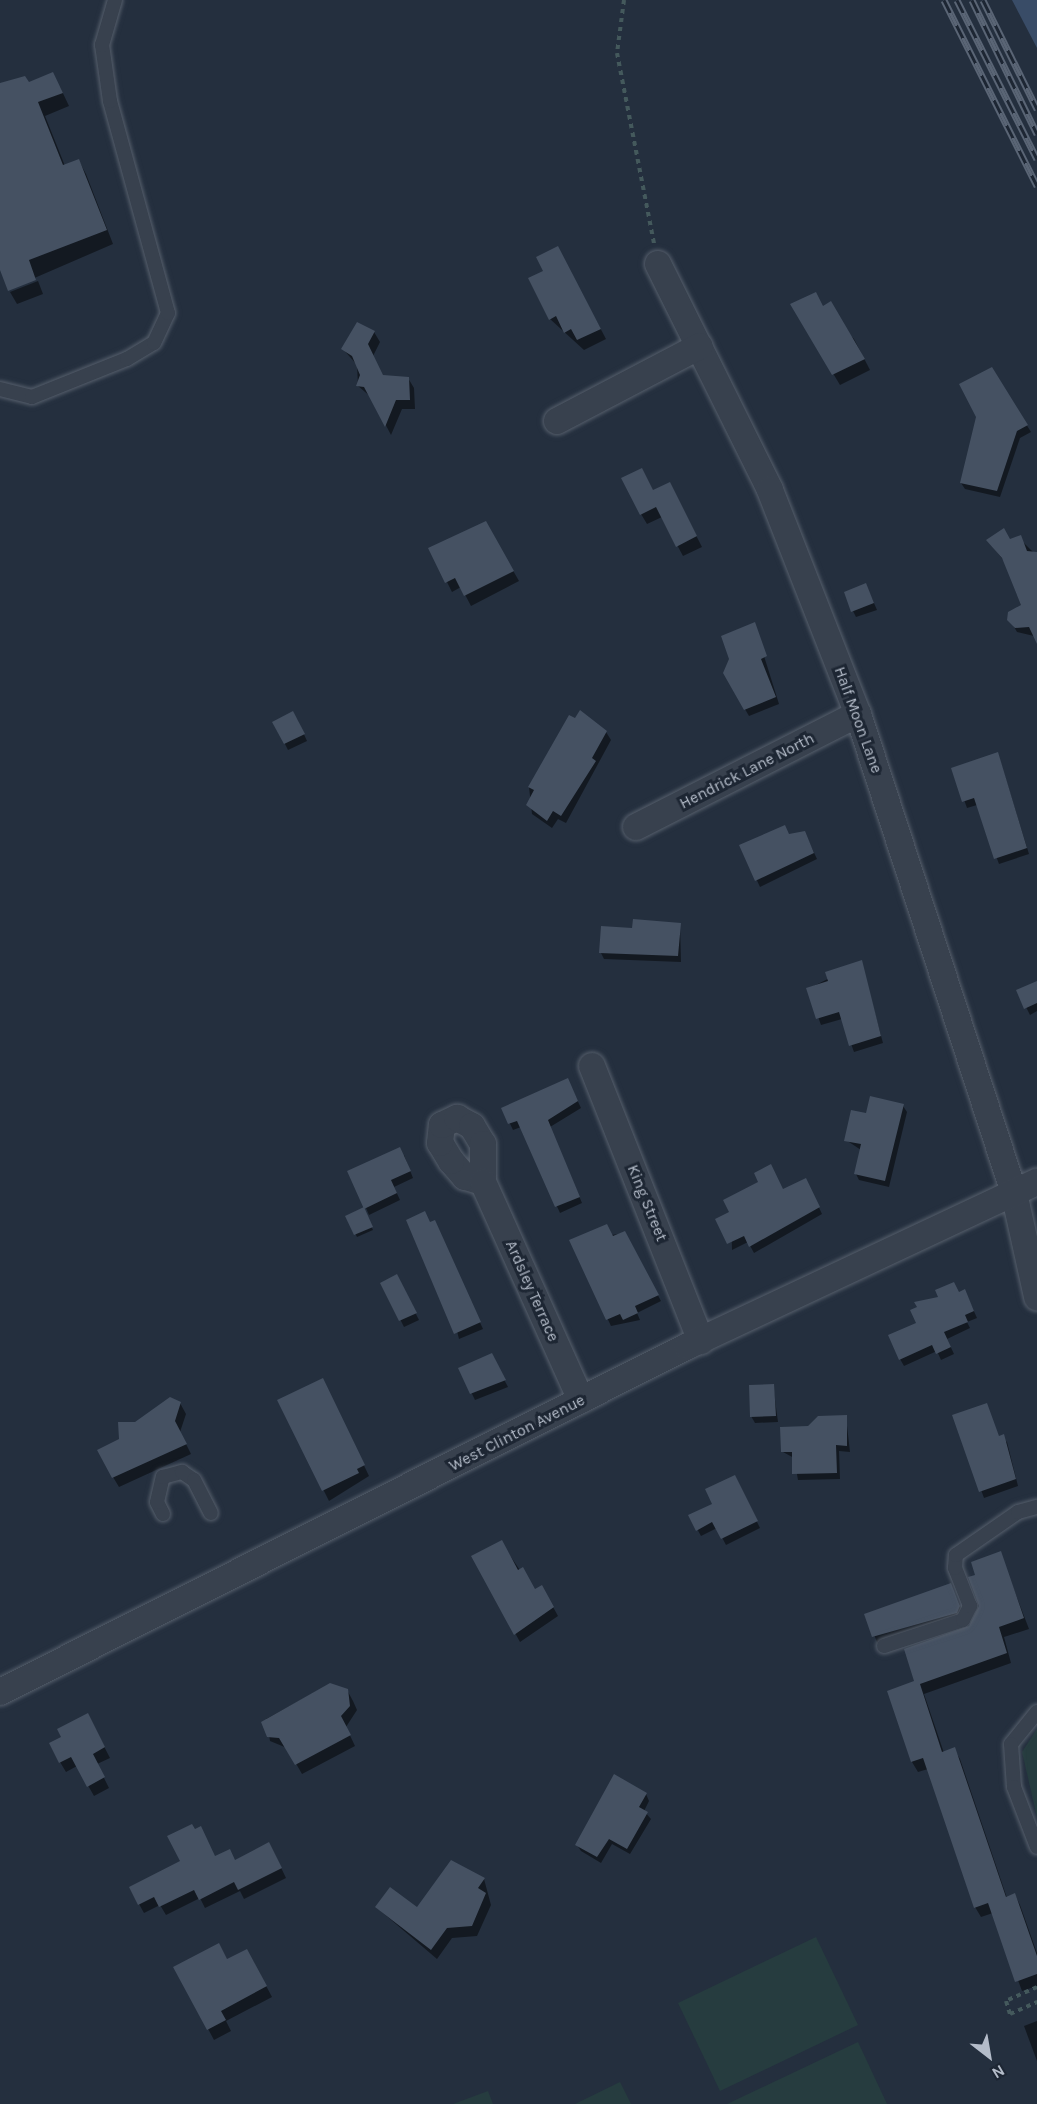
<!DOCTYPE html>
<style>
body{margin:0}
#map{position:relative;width:1037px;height:2104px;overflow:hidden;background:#242f3e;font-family:Karla,sans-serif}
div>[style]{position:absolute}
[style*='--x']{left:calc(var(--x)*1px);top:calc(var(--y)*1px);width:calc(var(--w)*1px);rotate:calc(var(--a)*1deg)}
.green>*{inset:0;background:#263c3f}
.water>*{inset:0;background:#394c67}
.shadow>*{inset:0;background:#0007}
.building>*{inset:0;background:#455162}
.path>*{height:4px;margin-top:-2px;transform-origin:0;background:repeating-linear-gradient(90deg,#44595c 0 4.5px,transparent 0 9px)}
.roads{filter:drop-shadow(0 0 2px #565f6c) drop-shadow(0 0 2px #565f6c)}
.lane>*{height:14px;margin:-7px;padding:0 7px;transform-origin:7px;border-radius:7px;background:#38414e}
.street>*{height:26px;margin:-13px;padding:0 13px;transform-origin:13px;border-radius:13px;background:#38414e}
.rail>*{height:7px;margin-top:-3.5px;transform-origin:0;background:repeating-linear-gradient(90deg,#1d2633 0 14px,#5a6575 0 28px);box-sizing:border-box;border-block:2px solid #5a6575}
span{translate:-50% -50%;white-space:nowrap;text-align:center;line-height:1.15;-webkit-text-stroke:6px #1d2633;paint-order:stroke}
.street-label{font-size:16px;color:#b4bcc9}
.north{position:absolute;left:959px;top:2026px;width:60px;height:60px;-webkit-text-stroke:4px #1d2633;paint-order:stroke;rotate:149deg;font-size:16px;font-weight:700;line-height:24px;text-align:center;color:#b4bcc9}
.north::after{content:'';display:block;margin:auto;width:21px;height:27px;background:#b4bcc9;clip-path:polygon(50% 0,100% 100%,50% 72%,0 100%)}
</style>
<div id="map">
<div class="green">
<i style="clip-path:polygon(1037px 1729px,1037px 1817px,1022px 1752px)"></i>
<i style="clip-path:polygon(816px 1937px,858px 2025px,720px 2091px,678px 2003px)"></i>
<i style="clip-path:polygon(858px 2042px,887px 2104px,727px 2104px)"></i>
<i style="clip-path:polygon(620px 2082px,631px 2104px,575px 2104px)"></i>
<i style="clip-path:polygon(488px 2091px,493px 2104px,453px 2104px)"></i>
</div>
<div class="water">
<i style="clip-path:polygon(1012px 0,1037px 0,1037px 48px)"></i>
</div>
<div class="shadow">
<i style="clip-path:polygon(29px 84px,60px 87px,69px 106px,45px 116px,65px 166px,79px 161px,86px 174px,113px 244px,9px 289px,0 266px,0 85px)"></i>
<i style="clip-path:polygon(563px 258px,606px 339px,584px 350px,550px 319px)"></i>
<i style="clip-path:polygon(38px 281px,43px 294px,17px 304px,10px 292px)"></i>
<i style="clip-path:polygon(792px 305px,823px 307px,854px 339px,870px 370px,840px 385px)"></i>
<i style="clip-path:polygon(374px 332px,380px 342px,373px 356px,383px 377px,408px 378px,414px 388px,415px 409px,402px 409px,391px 435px,371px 397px,358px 386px,357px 365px,343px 349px)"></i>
<i style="clip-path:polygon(992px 369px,1031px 432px,1020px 438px,1000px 497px,965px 489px,961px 483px)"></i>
<i style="clip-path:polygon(653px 492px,675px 494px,702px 547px,683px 556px,662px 517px,647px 524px,641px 514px)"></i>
<i style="clip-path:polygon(486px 523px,519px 581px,471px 606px,461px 587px,452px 592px,447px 582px)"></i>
<i style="clip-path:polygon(1009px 541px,1024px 543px,1037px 556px,1034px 636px,1017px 632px,1013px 625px,1022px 605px,1005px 562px,992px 546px)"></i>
<i style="clip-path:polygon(866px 585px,877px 610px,856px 617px,853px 611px)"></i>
<i style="clip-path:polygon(754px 624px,779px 704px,749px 716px,724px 673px)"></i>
<i style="clip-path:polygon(297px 719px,307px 741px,288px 750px,274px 722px)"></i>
<i style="clip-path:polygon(606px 732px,611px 740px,566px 823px,558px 819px,552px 828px,532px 814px,529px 787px)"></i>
<i style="clip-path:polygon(998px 754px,1029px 854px,999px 864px,977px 805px,967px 808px,953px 769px)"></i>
<i style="clip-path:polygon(789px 836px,808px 840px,817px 859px,760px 887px,741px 846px)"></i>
<i style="clip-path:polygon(680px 924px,681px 962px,604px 959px,601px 953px,633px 930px)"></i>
<i style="clip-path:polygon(861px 962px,883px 1043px,854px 1052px,842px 1019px,821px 1025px,808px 989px)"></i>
<i style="clip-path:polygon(1037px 982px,1037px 1011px,1030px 1015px,1018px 991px)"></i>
<i style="clip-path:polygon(571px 1087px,581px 1108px,550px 1127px,582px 1203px,560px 1213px,521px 1127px,513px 1130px,503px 1109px)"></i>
<i style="clip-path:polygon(903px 1106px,907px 1112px,889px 1187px,859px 1180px,856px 1174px,861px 1150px,846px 1140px,868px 1115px)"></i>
<i style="clip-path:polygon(404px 1155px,413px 1178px,394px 1187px,400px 1200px,369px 1215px,366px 1208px)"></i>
<i style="clip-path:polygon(809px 1186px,822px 1214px,754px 1253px,748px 1242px,732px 1250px,731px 1213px,783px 1190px)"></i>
<i style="clip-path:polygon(363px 1209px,373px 1230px,357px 1237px,347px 1217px)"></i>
<i style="clip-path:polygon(430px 1224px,438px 1228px,483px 1329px,459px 1339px)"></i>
<i style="clip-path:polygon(625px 1233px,661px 1301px,637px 1313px,640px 1320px,611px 1326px,571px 1241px)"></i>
<i style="clip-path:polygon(382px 1283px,400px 1283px,419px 1320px,404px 1327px)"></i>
<i style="clip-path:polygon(959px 1294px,968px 1298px,977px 1318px,967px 1322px,970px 1328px,947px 1339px,954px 1354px,941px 1360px,937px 1351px,904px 1366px,900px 1359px,918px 1323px)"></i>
<i style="clip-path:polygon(491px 1355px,508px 1387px,475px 1400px,460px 1369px)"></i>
<i style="clip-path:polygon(773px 1385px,778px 1422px,755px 1423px,751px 1416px)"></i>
<i style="clip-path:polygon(328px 1390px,369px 1476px,329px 1501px,279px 1401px)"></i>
<i style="clip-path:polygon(180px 1403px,186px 1414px,180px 1432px,191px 1454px,119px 1487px,113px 1477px,121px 1440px,135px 1423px)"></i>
<i style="clip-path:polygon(986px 1405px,999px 1437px,1007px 1442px,1018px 1486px,984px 1498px,954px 1416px)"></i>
<i style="clip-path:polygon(846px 1417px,850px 1452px,839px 1451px,840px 1479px,798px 1480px,794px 1458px,783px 1452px,809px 1428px)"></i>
<i style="clip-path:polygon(738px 1483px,760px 1528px,726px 1545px,717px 1528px,701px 1536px,690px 1516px,714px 1504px)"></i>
<i style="clip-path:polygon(501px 1542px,534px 1591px,542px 1587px,558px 1616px,520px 1642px,473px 1557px)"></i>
<i style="clip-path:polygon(1000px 1553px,1029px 1629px,1004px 1637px,1011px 1663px,924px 1694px,944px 1753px,954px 1749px,960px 1759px,1007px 1898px,1015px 1895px,1020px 1905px,1037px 1953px,1037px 1986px,1022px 1991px,993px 1913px,981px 1917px,975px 1907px,928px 1769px,918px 1772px,912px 1762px,889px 1692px,916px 1682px,970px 1628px,981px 1606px,977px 1576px)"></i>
<i style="clip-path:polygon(951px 1585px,965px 1617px,879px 1647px,866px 1615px)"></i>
<i style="clip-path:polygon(330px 1684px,347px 1690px,353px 1701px,357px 1710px,346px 1727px,355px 1746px,302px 1774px,287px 1748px,270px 1741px,266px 1719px)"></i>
<i style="clip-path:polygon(93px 1725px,110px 1758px,97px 1764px,109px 1788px,94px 1796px,77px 1766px,66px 1772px,60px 1762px)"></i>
<i style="clip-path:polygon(646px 1794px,649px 1801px,644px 1811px,651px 1819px,630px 1854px,612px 1844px,601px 1863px,581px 1851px,577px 1845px)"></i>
<i style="clip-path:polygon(274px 1853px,286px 1878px,244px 1899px,240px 1891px,205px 1908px,200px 1898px,166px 1915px,160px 1905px,144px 1913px,139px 1904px,215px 1858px,235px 1861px)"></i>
<i style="clip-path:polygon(484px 1879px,491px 1905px,477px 1936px,452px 1938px,437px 1959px,376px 1907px,417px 1909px)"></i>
<i style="clip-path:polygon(253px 1961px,272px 1997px,226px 2021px,231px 2031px,214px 2040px,175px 1967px)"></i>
<i style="clip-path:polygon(1037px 2021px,1037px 2061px,1024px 2026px)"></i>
</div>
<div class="building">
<i style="clip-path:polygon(53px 72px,63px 93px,38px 102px,63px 165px,79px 159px,107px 230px,29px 260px,36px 280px,8px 291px,0 270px,0 83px,25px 76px,29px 82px)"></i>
<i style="clip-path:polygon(558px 246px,601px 329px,577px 340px,571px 329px,564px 333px,556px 316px,549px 320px,528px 278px,543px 271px,536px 257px)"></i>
<i style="clip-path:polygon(816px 292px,823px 306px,831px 301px,865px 359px,832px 375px,790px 304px)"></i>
<i style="clip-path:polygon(357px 322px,375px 331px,368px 344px,383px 375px,409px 377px,410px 400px,396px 400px,385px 427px,364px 387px,356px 386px,360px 375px,352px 356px,341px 349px)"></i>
<i style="clip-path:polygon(992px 367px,1028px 425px,1017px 431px,997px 491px,960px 483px,976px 417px,959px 384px)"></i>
<i style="clip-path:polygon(642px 468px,653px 490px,670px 482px,697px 536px,676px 547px,656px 507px,640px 515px,621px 478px)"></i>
<i style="clip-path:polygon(486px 521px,514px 571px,464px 596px,455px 578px,445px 583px,428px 548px)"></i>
<i style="clip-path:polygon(1004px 528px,1010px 539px,1021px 535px,1027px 551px,1037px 552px,1037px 644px,1029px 627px,1015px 628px,1007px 620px,1008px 612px,1021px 605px,1002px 558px,986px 540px)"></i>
<i style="clip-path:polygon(866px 583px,874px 603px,851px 612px,844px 592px)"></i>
<i style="clip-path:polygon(755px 622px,767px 656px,761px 659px,776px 697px,744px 710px,723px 673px,729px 659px,721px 636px)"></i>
<i style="clip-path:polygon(580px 710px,607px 731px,592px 758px,596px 761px,561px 816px,553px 811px,547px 821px,526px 805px,534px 790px,528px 787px,569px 715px,575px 718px)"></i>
<i style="clip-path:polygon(293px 711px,305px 734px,284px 744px,272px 722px)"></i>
<i style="clip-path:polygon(998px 752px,1027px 848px,994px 859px,974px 798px,962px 802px,951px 768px)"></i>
<i style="clip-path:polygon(785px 825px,789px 834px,805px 831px,814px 853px,755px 881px,739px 845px)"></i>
<i style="clip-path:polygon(633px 919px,681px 923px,678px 956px,599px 953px,601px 926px,632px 928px)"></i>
<i style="clip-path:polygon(862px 960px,881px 1036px,849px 1046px,839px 1012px,816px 1019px,806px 988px,828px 981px,825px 972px)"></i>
<i style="clip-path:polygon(1037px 981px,1037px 1003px,1024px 1009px,1016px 990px)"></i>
<i style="clip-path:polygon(568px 1078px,578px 1101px,548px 1120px,580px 1197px,555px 1207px,517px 1121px,508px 1124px,501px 1108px)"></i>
<i style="clip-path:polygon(870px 1096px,904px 1104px,885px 1181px,854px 1174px,861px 1144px,844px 1141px,851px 1110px,866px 1113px)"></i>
<i style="clip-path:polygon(400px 1147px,411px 1171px,391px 1180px,397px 1193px,364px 1209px,347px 1171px)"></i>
<i style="clip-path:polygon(771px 1164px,783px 1189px,806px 1178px,820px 1207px,749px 1247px,744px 1236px,727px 1244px,715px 1219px,729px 1212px,723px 1200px,758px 1182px,754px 1173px)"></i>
<i style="clip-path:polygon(364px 1207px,373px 1227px,354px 1235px,345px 1216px)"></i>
<i style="clip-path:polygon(425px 1211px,430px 1222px,435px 1220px,481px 1322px,454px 1334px,406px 1220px)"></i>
<i style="clip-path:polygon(607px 1224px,613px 1236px,625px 1231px,659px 1295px,635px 1306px,638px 1313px,623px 1320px,620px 1314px,606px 1320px,569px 1240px)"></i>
<i style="clip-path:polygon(397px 1274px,417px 1313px,399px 1321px,380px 1283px)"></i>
<i style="clip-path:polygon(954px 1282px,959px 1292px,965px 1289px,974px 1311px,965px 1315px,968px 1322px,944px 1332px,951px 1347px,936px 1354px,932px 1345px,899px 1360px,888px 1335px,916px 1323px,910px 1310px,917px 1307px,914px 1302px,938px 1297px,935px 1290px)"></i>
<i style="clip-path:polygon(492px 1353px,506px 1380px,470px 1394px,458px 1368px)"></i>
<i style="clip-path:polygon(323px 1378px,365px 1465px,357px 1469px,359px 1473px,322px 1491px,277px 1400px)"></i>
<i style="clip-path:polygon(774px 1384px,776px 1416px,750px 1417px,749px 1385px)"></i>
<i style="clip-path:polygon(170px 1397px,181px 1402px,175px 1421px,187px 1444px,112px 1478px,97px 1450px,119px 1439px,118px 1422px,135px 1422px)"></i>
<i style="clip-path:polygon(987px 1403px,999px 1436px,1004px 1434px,1016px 1479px,979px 1492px,952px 1415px)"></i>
<i style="clip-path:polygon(847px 1415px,847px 1446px,836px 1445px,837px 1473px,792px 1474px,792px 1452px,781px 1452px,780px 1427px,808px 1426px,818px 1416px)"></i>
<i style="clip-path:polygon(735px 1475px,758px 1521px,721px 1539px,712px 1522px,696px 1531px,688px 1515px,712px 1504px,705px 1489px)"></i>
<i style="clip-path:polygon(502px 1540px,518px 1570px,523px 1567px,535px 1589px,542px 1585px,554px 1607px,514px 1635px,471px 1556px)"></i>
<i style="clip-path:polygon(1001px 1551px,1024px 1618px,999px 1627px,1007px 1653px,920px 1684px,942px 1752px,955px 1747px,1006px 1897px,1015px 1893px,1037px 1956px,1037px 1974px,1015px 1982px,988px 1903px,974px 1908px,923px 1758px,911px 1762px,887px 1691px,914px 1681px,904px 1649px,969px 1626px,979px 1606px,968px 1577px,975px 1575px,971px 1562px)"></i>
<i style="clip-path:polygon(951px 1583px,960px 1606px,957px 1613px,872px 1637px,864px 1614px)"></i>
<i style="clip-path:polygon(330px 1683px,348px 1689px,350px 1706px,341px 1716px,351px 1735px,295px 1765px,279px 1738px,267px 1737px,261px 1722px)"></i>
<i style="clip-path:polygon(88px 1713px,105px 1747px,93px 1754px,105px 1777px,87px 1787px,71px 1757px,59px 1763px,49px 1743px,61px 1737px,57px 1729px)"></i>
<i style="clip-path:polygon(614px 1774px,647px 1793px,639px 1807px,648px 1812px,627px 1849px,609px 1839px,597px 1857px,575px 1845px)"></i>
<i style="clip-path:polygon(192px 1824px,195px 1829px,201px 1826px,215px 1856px,230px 1849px,235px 1860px,269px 1842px,282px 1868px,238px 1890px,234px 1882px,199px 1900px,194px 1890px,159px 1907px,154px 1897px,138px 1905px,129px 1887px,180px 1861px,167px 1836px)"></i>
<i style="clip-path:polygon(451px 1860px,485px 1878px,478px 1888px,486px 1893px,472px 1926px,447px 1928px,431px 1950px,375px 1907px,390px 1887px,417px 1907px)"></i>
<i style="clip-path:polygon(219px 1943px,227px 1959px,247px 1949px,267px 1986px,221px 2011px,226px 2020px,207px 2030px,173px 1967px)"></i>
</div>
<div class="path">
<i style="--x:624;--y:0;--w:53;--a:97.5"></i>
<i style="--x:617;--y:53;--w:195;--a:79"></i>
<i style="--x:1037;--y:1987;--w:34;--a:156"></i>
<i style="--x:1006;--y:2001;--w:14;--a:73"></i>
<i style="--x:1010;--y:2014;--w:30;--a:-24"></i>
</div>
<div class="roads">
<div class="lane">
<i style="--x:0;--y:389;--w:33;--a:14"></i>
<i style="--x:32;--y:397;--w:102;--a:-21.8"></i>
<i style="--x:127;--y:359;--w:31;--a:-31"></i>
<i style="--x:154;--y:343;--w:33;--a:-65"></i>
<i style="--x:168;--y:313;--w:220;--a:-105.3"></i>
<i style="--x:110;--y:101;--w:57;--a:-98.1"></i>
<i style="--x:102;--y:45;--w:47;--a:-73.9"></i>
<i style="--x:163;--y:1514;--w:13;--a:-117"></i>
<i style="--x:157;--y:1502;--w:26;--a:-77"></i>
<i style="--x:163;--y:1477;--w:20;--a:-15"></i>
<i style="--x:182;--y:1472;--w:14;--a:34"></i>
<i style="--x:194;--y:1480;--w:37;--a:63"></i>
<i style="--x:884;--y:1646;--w:83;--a:-18.2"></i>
<i style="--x:963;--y:1620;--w:16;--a:-63"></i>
<i style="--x:970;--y:1606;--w:41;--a:-111.5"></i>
<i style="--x:955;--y:1568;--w:13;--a:-86"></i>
<i style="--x:956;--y:1555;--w:75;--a:-34.7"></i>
<i style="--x:1018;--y:1512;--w:20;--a:-15"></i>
<i style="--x:1037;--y:1712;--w:41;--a:129.1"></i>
<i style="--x:1011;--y:1744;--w:43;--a:86"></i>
<i style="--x:1014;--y:1787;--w:64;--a:69"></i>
</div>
<div class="street">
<i style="--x:658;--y:264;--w:252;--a:63.6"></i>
<i style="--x:770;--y:490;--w:241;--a:68.6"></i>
<i style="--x:858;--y:714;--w:504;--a:71.96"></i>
<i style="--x:1014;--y:1193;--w:107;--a:77.5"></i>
<i style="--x:557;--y:421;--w:161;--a:-27.7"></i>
<i style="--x:636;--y:827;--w:249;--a:-27"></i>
<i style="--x:592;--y:1066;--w:296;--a:68.4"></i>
<i style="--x:483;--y:1182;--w:19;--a:-164"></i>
<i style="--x:465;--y:1177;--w:21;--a:-131"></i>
<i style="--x:451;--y:1161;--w:21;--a:-121"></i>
<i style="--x:440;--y:1143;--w:18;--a:-84"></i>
<i style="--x:442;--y:1125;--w:17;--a:-25"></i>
<i style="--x:457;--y:1118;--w:17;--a:28"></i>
<i style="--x:472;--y:1126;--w:21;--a:59"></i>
<i style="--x:483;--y:1144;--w:38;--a:90"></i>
<i style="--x:483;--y:1182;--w:239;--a:65.8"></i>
<i style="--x:0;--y:1692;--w:770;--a:-26.7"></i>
<i style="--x:688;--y:1346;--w:386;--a:-25.2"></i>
</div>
</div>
<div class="rail">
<i style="--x:944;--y:0;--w:208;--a:63.4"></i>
<i style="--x:957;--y:0;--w:178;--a:63.3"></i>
<i style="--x:972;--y:0;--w:149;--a:64.1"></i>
<i style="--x:983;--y:0;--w:122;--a:63.6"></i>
</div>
<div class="street-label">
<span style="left:858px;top:720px;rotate:70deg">Half Moon Lane</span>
<span style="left:747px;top:771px;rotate:-27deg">Hendrick Lane North</span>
<span style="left:647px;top:1203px;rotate:68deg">King Street</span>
<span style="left:532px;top:1291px;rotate:66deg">Ardsley Terrace</span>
<span style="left:517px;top:1433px;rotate:-27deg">West Clinton Avenue</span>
</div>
<div class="north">N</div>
</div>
